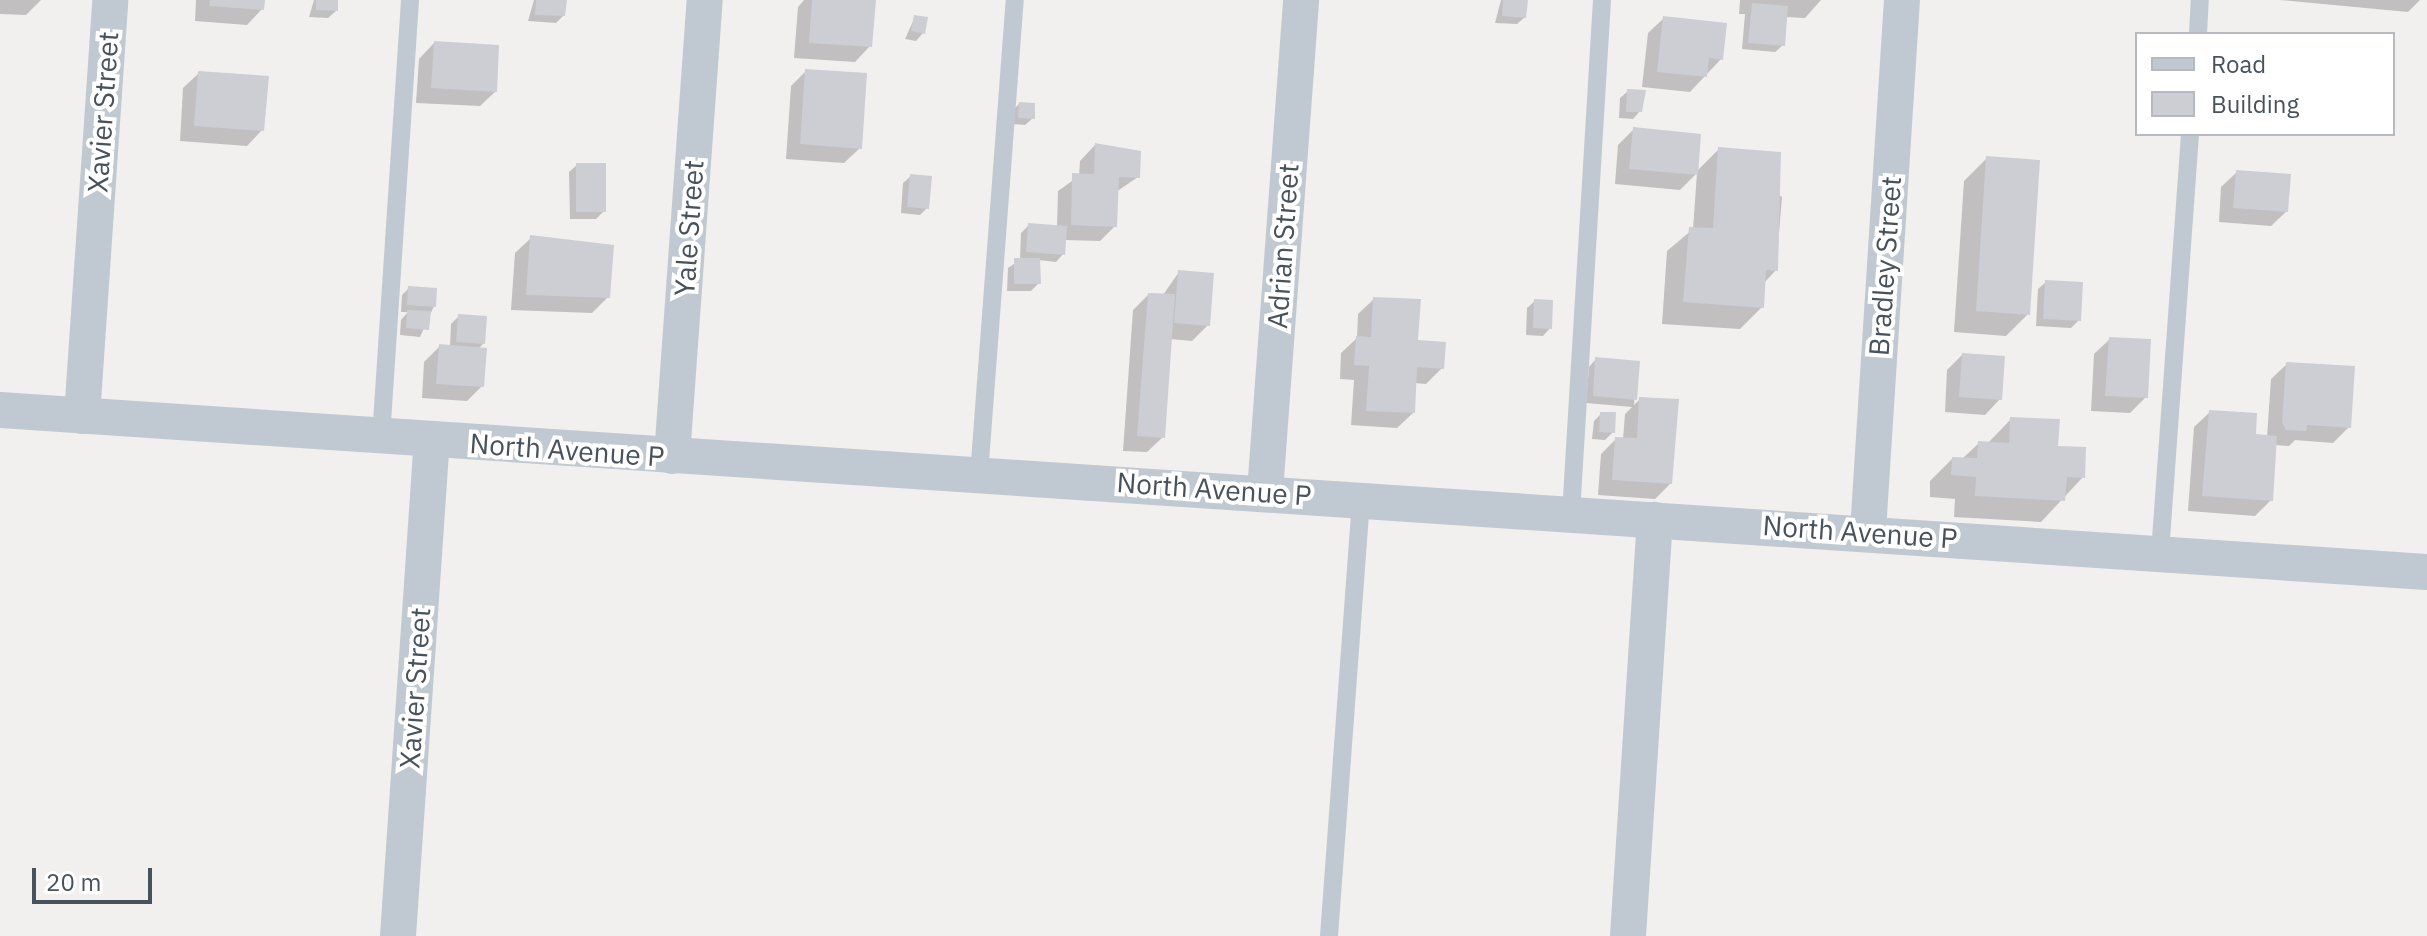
<!DOCTYPE html>
<style>
body{margin:0}
#map{position:relative;width:2427px;height:936px;overflow:hidden;background:#f2efef;font-family:"IBM Plex Sans",sans-serif}
div>[style]{position:absolute}
[style*='--x']{left:calc(var(--x)*1px);top:calc(var(--y)*1px);width:calc(var(--w)*1px);rotate:calc(var(--a)*1deg)}
.shadow>*{inset:0;background:#0003}
.building>*{inset:0;background:#ccced4}
.service>*{height:18px;margin:-9px;padding:0 9px;transform-origin:9px;border-radius:9px;background:#c0c9d1}
.minor>*{height:36px;margin:-18px;padding:0 18px;transform-origin:18px;border-radius:18px;background:#c0c9d1}
span{translate:-50% -50%;white-space:nowrap;text-align:center;line-height:1.15;-webkit-text-stroke:8px #fff;paint-order:stroke}
.street-label{font-size:28px;color:#48525c}
.legend{position:absolute;left:2135px;top:32px;width:260px;height:104px;box-sizing:border-box;background:#fff;border:2px solid #b6babe;margin:0;padding:10px 14px;list-style:none;font-size:24px;color:#48525c}
.legend li{display:flex;align-items:center;gap:16px;height:40px}
.legend b{width:40px;border:2px solid #b6babe}
.scale{position:absolute;left:32px;top:868px;width:120px;height:36px;box-sizing:border-box;border:4px solid #48525c;border-top:0;padding-left:10px;font-size:24px;line-height:28px;white-space:nowrap;color:#48525c;-webkit-text-stroke:6px #fff;paint-order:stroke}
</style>
<div id="map">
<div class="shadow">
<i style="clip-path:polygon(0 0,41px 0,26px 15px,0 14px)"></i>
<i style="clip-path:polygon(196px 0,263px 0,262px 9px,247px 25px,195px 21px)"></i>
<i style="clip-path:polygon(314px 0,336px 0,336px 11px,328px 18px,309px 17px)"></i>
<i style="clip-path:polygon(534px 0,565px 0,564px 15px,556px 23px,528px 21px)"></i>
<i style="clip-path:polygon(804px 0,874px 0,870px 46px,855px 62px,794px 58px,798px 7px)"></i>
<i style="clip-path:polygon(1501px 0,1526px 0,1525px 17px,1517px 24px,1495px 23px)"></i>
<i style="clip-path:polygon(1740px 0,1821px 0,1805px 18px,1785px 17px,1783px 45px,1775px 52px,1742px 49px,1745px 14px,1739px 14px)"></i>
<i style="clip-path:polygon(2280px 0,2420px 0,2408px 12px)"></i>
<i style="clip-path:polygon(915px 17px,923px 33px,916px 41px,905px 39px)"></i>
<i style="clip-path:polygon(1664px 18px,1721px 59px,1690px 92px,1642px 87px,1648px 33px)"></i>
<i style="clip-path:polygon(434px 43px,496px 91px,480px 106px,416px 103px,419px 59px)"></i>
<i style="clip-path:polygon(806px 71px,860px 148px,844px 163px,786px 159px,791px 86px)"></i>
<i style="clip-path:polygon(199px 73px,262px 130px,247px 146px,180px 141px,183px 88px)"></i>
<i style="clip-path:polygon(1628px 91px,1640px 111px,1633px 119px,1619px 118px,1620px 98px)"></i>
<i style="clip-path:polygon(1019px 104px,1033px 118px,1025px 125px,1012px 124px,1012px 111px)"></i>
<i style="clip-path:polygon(1634px 129px,1696px 172px,1719px 149px,1782px 197px,1776px 270px,1764px 283px,1762px 307px,1740px 329px,1662px 324px,1667px 251px,1693px 229px,1697px 173px,1680px 190px,1615px 184px,1618px 145px)"></i>
<i style="clip-path:polygon(1095px 145px,1138px 177px,1116px 192px,1115px 226px,1100px 241px,1064px 240px,1063px 254px,1056px 262px,1038px 260px,1039px 283px,1031px 291px,1007px 291px,1008px 268px,1020px 260px,1021px 233px,1029px 225px,1057px 227px,1058px 191px,1079px 176px,1080px 161px)"></i>
<i style="clip-path:polygon(1987px 158px,2028px 314px,2006px 336px,1954px 332px,1964px 181px)"></i>
<i style="clip-path:polygon(577px 165px,604px 211px,596px 219px,570px 219px,569px 172px)"></i>
<i style="clip-path:polygon(2237px 172px,2287px 211px,2271px 226px,2219px 222px,2221px 187px)"></i>
<i style="clip-path:polygon(911px 176px,927px 208px,920px 215px,901px 213px,903px 183px)"></i>
<i style="clip-path:polygon(531px 238px,608px 297px,592px 313px,511px 310px,515px 253px)"></i>
<i style="clip-path:polygon(1179px 272px,1208px 325px,1192px 341px,1170px 339px,1163px 437px,1147px 452px,1123px 451px,1133px 310px,1148px 295px,1163px 295px)"></i>
<i style="clip-path:polygon(2046px 282px,2079px 320px,2071px 328px,2036px 326px,2038px 289px)"></i>
<i style="clip-path:polygon(409px 288px,434px 306px,420px 337px,400px 335px,401px 320px,408px 312px,401px 312px,402px 295px)"></i>
<i style="clip-path:polygon(1374px 299px,1442px 368px,1426px 384px,1414px 383px,1413px 413px,1397px 428px,1351px 425px,1354px 380px,1340px 379px,1341px 353px,1357px 338px,1358px 314px)"></i>
<i style="clip-path:polygon(1535px 301px,1550px 328px,1543px 336px,1526px 335px,1527px 308px)"></i>
<i style="clip-path:polygon(459px 316px,483px 344px,478px 349px,482px 386px,467px 401px,422px 398px,424px 362px,440px 346px,450px 347px,451px 324px)"></i>
<i style="clip-path:polygon(2110px 339px,2146px 397px,2130px 413px,2091px 411px,2094px 354px)"></i>
<i style="clip-path:polygon(1962px 355px,2000px 399px,1985px 415px,1945px 412px,1947px 370px)"></i>
<i style="clip-path:polygon(1596px 359px,1638px 363px,1634px 405px,1640px 399px,1670px 484px,1655px 499px,1598px 495px,1601px 454px,1616px 439px,1623px 439px,1625px 414px,1632px 407px,1586px 403px,1589px 367px)"></i>
<i style="clip-path:polygon(2287px 364px,2349px 427px,2333px 443px,2295px 440px,2289px 446px,2275px 445px,2271px 500px,2255px 516px,2188px 511px,2194px 427px,2210px 412px,2253px 436px,2267px 437px,2271px 379px)"></i>
<i style="clip-path:polygon(1601px 414px,1613px 432px,1605px 440px,1592px 439px,1594px 421px)"></i>
<i style="clip-path:polygon(2011px 419px,2056px 447px,2083px 477px,2041px 522px,1954px 517px,1955px 499px,1930px 497px,1930px 481px,1952px 459px,1962px 459px,1979px 443px,1988px 443px)"></i>
</div>
<div class="building">
<i style="clip-path:polygon(210px 0,265px 0,264px 10px,209px 6px)"></i>
<i style="clip-path:polygon(316px 0,338px 0,338px 11px,316px 10px)"></i>
<i style="clip-path:polygon(536px 0,567px 0,565px 16px,535px 15px)"></i>
<i style="clip-path:polygon(812px 0,876px 0,872px 47px,809px 43px)"></i>
<i style="clip-path:polygon(1503px 0,1528px 0,1526px 18px,1502px 16px)"></i>
<i style="clip-path:polygon(1752px 3px,1788px 6px,1785px 46px,1748px 43px)"></i>
<i style="clip-path:polygon(914px 15px,928px 17px,925px 34px,911px 31px)"></i>
<i style="clip-path:polygon(1663px 16px,1727px 23px,1723px 60px,1709px 58px,1707px 77px,1657px 72px)"></i>
<i style="clip-path:polygon(434px 41px,499px 45px,497px 92px,431px 88px)"></i>
<i style="clip-path:polygon(805px 69px,867px 73px,862px 149px,800px 144px)"></i>
<i style="clip-path:polygon(198px 71px,269px 76px,264px 131px,194px 126px)"></i>
<i style="clip-path:polygon(1627px 89px,1646px 90px,1642px 112px,1626px 112px)"></i>
<i style="clip-path:polygon(1019px 102px,1035px 103px,1035px 119px,1018px 118px)"></i>
<i style="clip-path:polygon(1633px 127px,1701px 134px,1698px 175px,1629px 169px)"></i>
<i style="clip-path:polygon(1095px 143px,1141px 151px,1140px 178px,1119px 177px,1117px 227px,1071px 225px,1072px 173px,1094px 174px)"></i>
<i style="clip-path:polygon(1718px 147px,1781px 152px,1778px 271px,1766px 270px,1764px 308px,1683px 302px,1689px 227px,1713px 228px)"></i>
<i style="clip-path:polygon(1986px 156px,2040px 160px,2030px 315px,1976px 311px)"></i>
<i style="clip-path:polygon(576px 163px,606px 163px,606px 212px,576px 212px)"></i>
<i style="clip-path:polygon(2236px 170px,2291px 174px,2288px 212px,2233px 208px)"></i>
<i style="clip-path:polygon(910px 174px,932px 176px,929px 209px,907px 207px)"></i>
<i style="clip-path:polygon(1028px 223px,1067px 226px,1065px 255px,1026px 252px)"></i>
<i style="clip-path:polygon(530px 235px,614px 245px,610px 298px,526px 295px)"></i>
<i style="clip-path:polygon(1014px 258px,1040px 258px,1041px 284px,1014px 284px)"></i>
<i style="clip-path:polygon(1178px 270px,1214px 273px,1210px 326px,1174px 323px)"></i>
<i style="clip-path:polygon(2045px 280px,2083px 282px,2081px 321px,2043px 319px)"></i>
<i style="clip-path:polygon(408px 286px,437px 288px,436px 307px,407px 305px)"></i>
<i style="clip-path:polygon(1148px 293px,1175px 294px,1165px 438px,1137px 436px)"></i>
<i style="clip-path:polygon(1373px 297px,1421px 299px,1418px 340px,1446px 342px,1444px 369px,1417px 367px,1415px 413px,1366px 411px,1369px 366px,1354px 365px,1356px 336px,1371px 337px)"></i>
<i style="clip-path:polygon(1534px 299px,1553px 300px,1552px 329px,1533px 328px)"></i>
<i style="clip-path:polygon(407px 310px,431px 311px,429px 330px,406px 328px)"></i>
<i style="clip-path:polygon(458px 314px,487px 316px,485px 344px,456px 342px)"></i>
<i style="clip-path:polygon(2109px 337px,2151px 339px,2148px 398px,2105px 396px)"></i>
<i style="clip-path:polygon(439px 344px,487px 348px,484px 387px,436px 384px)"></i>
<i style="clip-path:polygon(1962px 353px,2005px 356px,2002px 400px,1959px 397px)"></i>
<i style="clip-path:polygon(1595px 357px,1640px 361px,1637px 400px,1593px 396px)"></i>
<i style="clip-path:polygon(2286px 362px,2355px 366px,2351px 428px,2307px 425px,2306px 431px,2286px 430px,2282px 423px)"></i>
<i style="clip-path:polygon(1639px 397px,1679px 399px,1672px 484px,1612px 480px,1615px 437px,1637px 438px)"></i>
<i style="clip-path:polygon(2209px 410px,2257px 413px,2256px 434px,2277px 436px,2273px 501px,2202px 496px)"></i>
<i style="clip-path:polygon(1600px 412px,1616px 412px,1615px 433px,1599px 432px)"></i>
<i style="clip-path:polygon(2010px 417px,2060px 419px,2058px 446px,2086px 447px,2085px 478px,2067px 477px,2065px 501px,1975px 496px,1976px 477px,1951px 475px,1952px 457px,1977px 458px,1978px 441px,2009px 443px)"></i>
</div>
<div class="service">
<i style="--x:2198;--y:34;--w:34;--a:-87"></i>
<i style="--x:381;--y:437;--w:438;--a:-86.2"></i>
<i style="--x:979;--y:475;--w:476;--a:-85.7"></i>
<i style="--x:1571;--y:514;--w:515;--a:-86.55"></i>
<i style="--x:2160;--y:553;--w:420;--a:-85.9"></i>
<i style="--x:1329;--y:936;--w:438;--a:-85.8"></i>
</div>
<div class="minor">
<i style="--x:0;--y:410;--w:2432;--a:3.82"></i>
<i style="--x:82;--y:416;--w:417;--a:-86.1"></i>
<i style="--x:672;--y:456;--w:457;--a:-85.9"></i>
<i style="--x:1265;--y:492;--w:493;--a:-85.8"></i>
<i style="--x:1868;--y:531;--w:532;--a:-86.34"></i>
<i style="--x:398;--y:936;--w:496;--a:-86.1"></i>
<i style="--x:1628;--y:936;--w:417;--a:-86.3"></i>
</div>
<div class="street-label">
<span style="left:103px;top:112px;rotate:-86deg">Xavier Street</span>
<span style="left:689px;top:228px;rotate:-86deg">Yale Street</span>
<span style="left:1283px;top:246px;rotate:-86deg">Adrian Street</span>
<span style="left:1885px;top:266px;rotate:-86deg">Bradley Street</span>
<span style="left:567px;top:450px;rotate:4deg">North Avenue P</span>
<span style="left:1214px;top:489px;rotate:4deg">North Avenue P</span>
<span style="left:1860px;top:532px;rotate:4deg">North Avenue P</span>
<span style="left:415px;top:688px;rotate:-86deg">Xavier Street</span>
</div>
<ul class="legend">
<li><b style="height:10px;background:#c0c9d1"></b>Road</li>
<li><b style="height:22px;background:#ccced4"></b>Building</li>
</ul>
<div class="scale">20 m</div>
</div>
